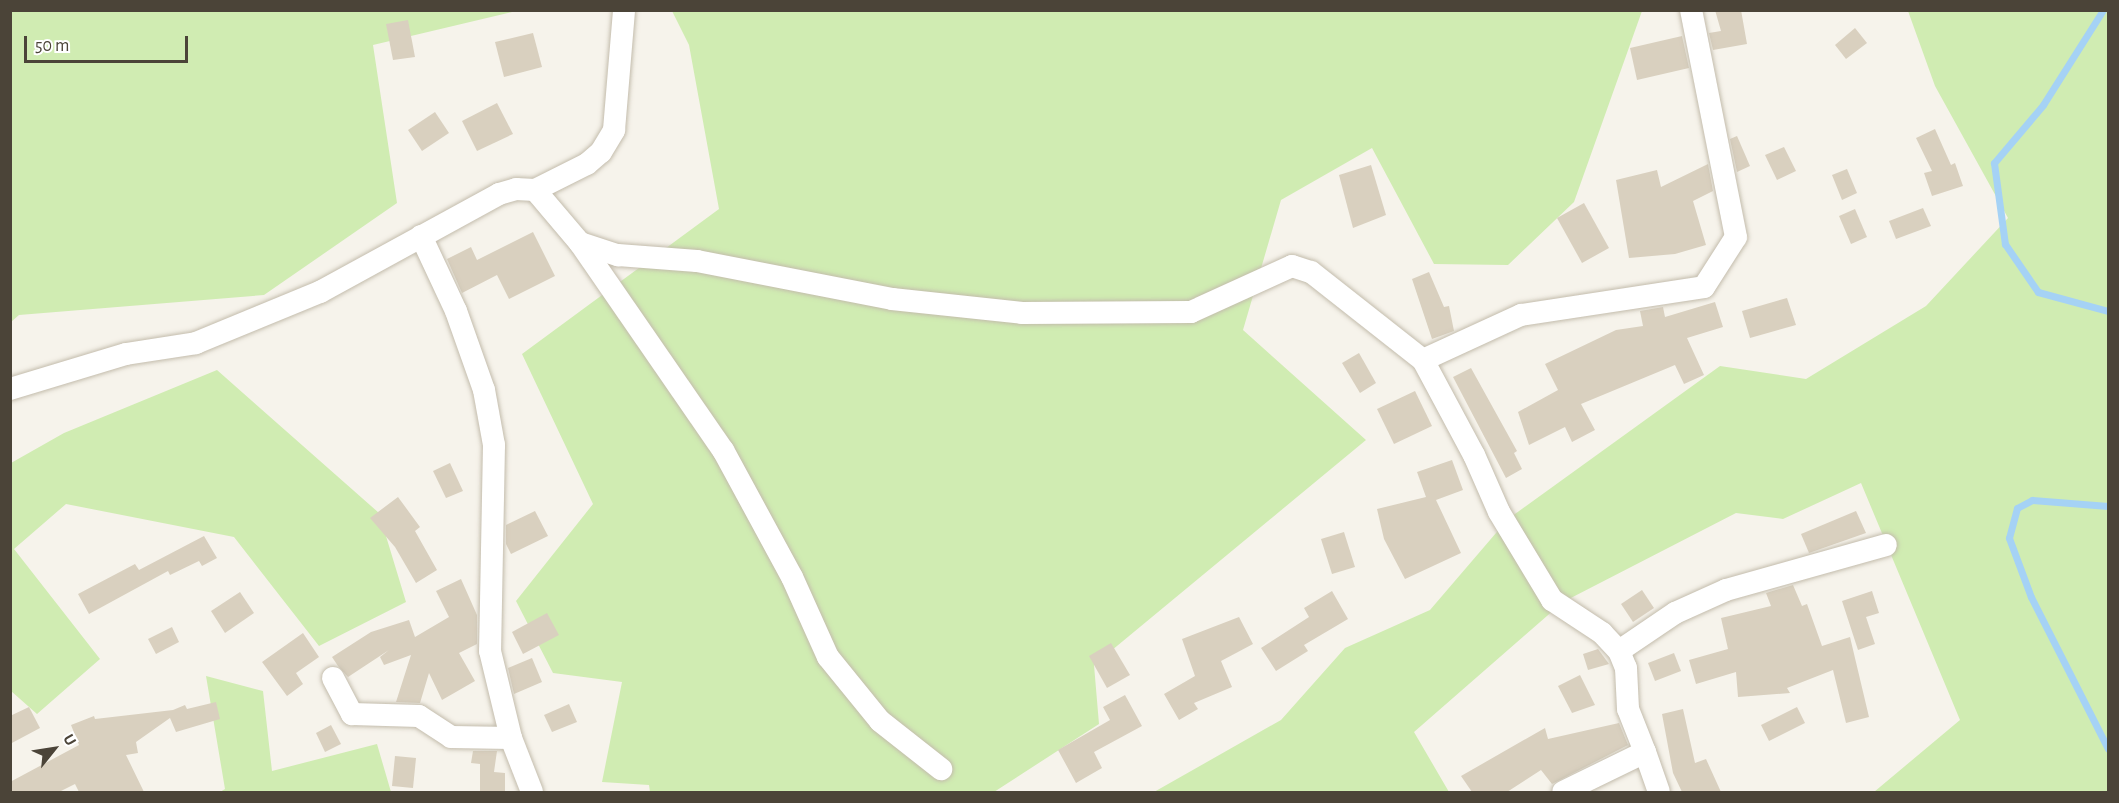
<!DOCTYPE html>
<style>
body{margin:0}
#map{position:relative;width:2119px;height:803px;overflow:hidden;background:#f6f3eb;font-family:"Alegreya Sans",sans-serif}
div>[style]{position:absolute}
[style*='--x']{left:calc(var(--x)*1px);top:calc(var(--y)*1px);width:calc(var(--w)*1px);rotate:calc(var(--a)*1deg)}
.green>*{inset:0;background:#d0ecb2}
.stream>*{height:7px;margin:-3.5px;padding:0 3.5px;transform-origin:3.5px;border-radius:3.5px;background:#a5d2f5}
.building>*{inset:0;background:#d9d0bf}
.roads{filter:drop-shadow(0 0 2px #c3bcac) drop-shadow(0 0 2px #c3bcac)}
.street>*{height:22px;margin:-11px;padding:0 11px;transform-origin:11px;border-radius:11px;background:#fff}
span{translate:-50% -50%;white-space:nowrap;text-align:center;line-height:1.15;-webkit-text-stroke:4.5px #fff;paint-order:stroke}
.frame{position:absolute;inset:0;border:12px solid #4b4438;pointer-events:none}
.north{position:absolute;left:24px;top:719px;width:60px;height:60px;-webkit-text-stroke:4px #fff;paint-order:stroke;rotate:60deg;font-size:16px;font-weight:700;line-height:24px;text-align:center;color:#4b4438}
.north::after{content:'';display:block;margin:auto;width:21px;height:27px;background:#4b4438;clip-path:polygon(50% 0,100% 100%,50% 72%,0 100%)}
.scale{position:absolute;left:24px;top:36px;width:164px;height:27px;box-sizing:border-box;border:3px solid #4b4438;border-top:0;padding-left:8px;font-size:18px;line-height:21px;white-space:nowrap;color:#4b4438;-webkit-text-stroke:4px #fff;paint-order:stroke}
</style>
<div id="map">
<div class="green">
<i style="clip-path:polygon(11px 11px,516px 11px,373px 45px,397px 203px,264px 295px,19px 315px,11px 322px)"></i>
<i style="clip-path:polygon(672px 11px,1642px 11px,1574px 202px,1508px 265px,1434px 264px,1372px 148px,1281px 200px,1243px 330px,1366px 440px,1094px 665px,1099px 724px,994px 792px,650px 792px,649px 785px,602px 782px,622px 682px,553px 673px,516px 601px,593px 504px,522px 354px,719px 209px,689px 45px)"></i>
<i style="clip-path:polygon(1908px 11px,2108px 11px,2108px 792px,1874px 792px,1960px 720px,1861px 483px,1783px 519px,1736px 513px,1563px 602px,1414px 732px,1449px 792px,1154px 792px,1281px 720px,1345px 648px,1430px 610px,1508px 519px,1720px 366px,1806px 379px,1926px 306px,2008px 218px,1935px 86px)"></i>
<i style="clip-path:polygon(217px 370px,379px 513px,406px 602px,319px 646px,234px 537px,66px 504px,14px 549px,100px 659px,37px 714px,11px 691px,11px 463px,64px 433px)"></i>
<i style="clip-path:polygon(206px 676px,263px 691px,272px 771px,377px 744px,391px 792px,220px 792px,225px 789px)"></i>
</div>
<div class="stream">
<i style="--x:2103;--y:10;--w:112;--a:122.3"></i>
<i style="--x:2043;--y:105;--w:76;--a:130.2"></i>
<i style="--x:1994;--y:163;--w:82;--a:82.3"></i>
<i style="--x:2005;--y:244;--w:58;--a:55.5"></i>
<i style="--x:2038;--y:292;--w:73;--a:15.2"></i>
<i style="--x:2108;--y:506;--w:76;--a:-175.5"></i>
<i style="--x:2032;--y:500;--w:17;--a:152"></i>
<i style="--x:2017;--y:508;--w:31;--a:105"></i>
<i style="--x:2009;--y:538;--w:63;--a:69.6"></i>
<i style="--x:2031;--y:597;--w:170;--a:63.1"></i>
</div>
<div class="building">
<i style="clip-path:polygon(1715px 10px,1741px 10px,1747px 44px,1713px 50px,1709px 33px,1721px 31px)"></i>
<i style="clip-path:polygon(408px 20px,415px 57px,393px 60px,386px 24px)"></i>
<i style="clip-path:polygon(1855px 28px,1867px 43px,1846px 59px,1835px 45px)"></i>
<i style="clip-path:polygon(533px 33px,542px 67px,504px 77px,495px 42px)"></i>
<i style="clip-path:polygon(1682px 36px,1689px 68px,1637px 80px,1630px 48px)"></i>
<i style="clip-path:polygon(497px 103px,513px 134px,477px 151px,462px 121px)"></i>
<i style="clip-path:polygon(435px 112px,449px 133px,422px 151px,408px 130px)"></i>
<i style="clip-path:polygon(1935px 129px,1951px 165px,1955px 163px,1963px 186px,1932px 196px,1924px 173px,1932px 171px,1916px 138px)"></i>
<i style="clip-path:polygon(1737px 136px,1750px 166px,1737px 172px,1730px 139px)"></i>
<i style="clip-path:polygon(1784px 147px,1796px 171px,1777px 180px,1765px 155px)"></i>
<i style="clip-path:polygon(1708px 164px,1713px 191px,1693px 201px,1706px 245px,1675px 254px,1629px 258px,1616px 180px,1657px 170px,1661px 187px)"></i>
<i style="clip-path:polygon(1371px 165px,1386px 215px,1353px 228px,1339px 175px)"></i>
<i style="clip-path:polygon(1847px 169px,1857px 193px,1842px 200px,1832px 175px)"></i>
<i style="clip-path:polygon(1584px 203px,1609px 248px,1582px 263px,1557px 218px)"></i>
<i style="clip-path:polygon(1923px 208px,1931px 226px,1896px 239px,1889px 221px)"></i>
<i style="clip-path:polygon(1855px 209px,1867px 237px,1851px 244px,1839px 216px)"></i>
<i style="clip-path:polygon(533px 232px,555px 276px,509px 299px,497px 275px,462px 293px,447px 259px,471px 247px,477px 260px)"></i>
<i style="clip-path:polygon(1429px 272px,1444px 307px,1449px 306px,1454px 331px,1432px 339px,1412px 279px)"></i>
<i style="clip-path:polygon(1787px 298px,1796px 325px,1750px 338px,1742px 311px)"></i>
<i style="clip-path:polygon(1715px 302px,1723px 327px,1687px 338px,1704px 375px,1684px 384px,1675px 365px,1581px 404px,1595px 430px,1572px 442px,1565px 427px,1529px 445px,1518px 412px,1558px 390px,1545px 364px,1616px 330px,1643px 326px,1640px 311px,1663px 307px,1665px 317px)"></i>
<i style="clip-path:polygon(1359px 353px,1376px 383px,1360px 393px,1342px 363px)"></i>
<i style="clip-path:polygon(1471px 368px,1517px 451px,1514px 453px,1522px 469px,1506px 478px,1453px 377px)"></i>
<i style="clip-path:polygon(1415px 391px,1432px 426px,1394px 444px,1377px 409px)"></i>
<i style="clip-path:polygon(1452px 460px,1463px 490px,1436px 500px,1461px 553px,1405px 579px,1384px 539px,1377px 509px,1426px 497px,1417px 472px)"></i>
<i style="clip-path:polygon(450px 463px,463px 491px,446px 498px,433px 471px)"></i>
<i style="clip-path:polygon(398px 497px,420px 527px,415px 531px,437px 570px,416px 583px,395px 547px,370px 518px)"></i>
<i style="clip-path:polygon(535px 511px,548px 536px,511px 554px,506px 544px,506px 525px)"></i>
<i style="clip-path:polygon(1856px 511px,1866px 533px,1809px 553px,1801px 534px)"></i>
<i style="clip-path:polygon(1344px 532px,1355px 567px,1332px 574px,1321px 539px)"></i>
<i style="clip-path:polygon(204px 536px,217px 558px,202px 566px,199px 561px,170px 575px,168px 571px,89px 614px,78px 594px,135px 564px,139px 570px)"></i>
<i style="clip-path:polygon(461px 579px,477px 615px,477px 644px,459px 653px,475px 681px,442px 700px,429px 673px,420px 703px,396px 702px,411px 655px,384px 665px,380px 657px,389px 650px,348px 677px,338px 666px,332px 657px,371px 632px,409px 620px,415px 637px,449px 617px,436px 591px)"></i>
<i style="clip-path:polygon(1793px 585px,1802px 606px,1807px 604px,1822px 646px,1850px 637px,1869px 717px,1846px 723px,1833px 670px,1787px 688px,1790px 693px,1738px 697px,1736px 672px,1696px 684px,1689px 660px,1728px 649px,1721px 618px,1771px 606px,1766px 593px)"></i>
<i style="clip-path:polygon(1642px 590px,1654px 608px,1633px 622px,1621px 604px)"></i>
<i style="clip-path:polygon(1332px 591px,1348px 619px,1304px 645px,1308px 651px,1276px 671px,1261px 648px,1309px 617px,1304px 608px)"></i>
<i style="clip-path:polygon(1872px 591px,1879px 613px,1866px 617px,1875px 644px,1858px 650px,1842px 601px)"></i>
<i style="clip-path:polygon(240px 592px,254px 613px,225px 633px,211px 611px)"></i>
<i style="clip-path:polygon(547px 613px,559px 635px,523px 654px,512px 632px)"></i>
<i style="clip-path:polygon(1239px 617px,1253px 644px,1221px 661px,1232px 687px,1194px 703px,1198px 709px,1179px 720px,1164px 694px,1195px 676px,1182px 639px)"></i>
<i style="clip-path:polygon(172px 627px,179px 642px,156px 654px,148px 639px)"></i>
<i style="clip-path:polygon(303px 633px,319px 657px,296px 673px,303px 684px,287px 696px,262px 662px)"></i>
<i style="clip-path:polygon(1111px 643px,1130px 675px,1107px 688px,1089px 656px)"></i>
<i style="clip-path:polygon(1598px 649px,1609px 664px,1588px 670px,1583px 654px)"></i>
<i style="clip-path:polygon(1674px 653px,1681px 671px,1655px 681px,1648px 663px)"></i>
<i style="clip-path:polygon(532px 658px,542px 682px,514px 694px,508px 668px)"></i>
<i style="clip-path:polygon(1580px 675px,1595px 705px,1572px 713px,1558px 686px)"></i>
<i style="clip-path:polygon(1125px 695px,1142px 726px,1094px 752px,1102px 768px,1076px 783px,1058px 750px,1110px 720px,1103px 707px)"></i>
<i style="clip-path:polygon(216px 702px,220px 719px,176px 732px,170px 718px,136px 742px,138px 753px,126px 755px,144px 792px,79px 792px,75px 784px,59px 792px,10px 792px,10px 782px,79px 745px,71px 725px,94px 716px,95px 719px,173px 710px,185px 705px,187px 709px)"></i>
<i style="clip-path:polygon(569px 704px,577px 722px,552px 732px,544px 715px)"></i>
<i style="clip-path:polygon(29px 707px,40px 728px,10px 744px,10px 716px)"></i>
<i style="clip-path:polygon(1797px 707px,1805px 723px,1769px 741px,1761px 725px)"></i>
<i style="clip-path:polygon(1683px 709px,1695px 763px,1706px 759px,1721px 792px,1682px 792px,1673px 773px,1662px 714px)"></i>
<i style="clip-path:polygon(1619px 723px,1628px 745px,1552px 784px,1541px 770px,1507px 792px,1472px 792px,1461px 776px,1545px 728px,1548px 739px)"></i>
<i style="clip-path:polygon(331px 725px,341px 744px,325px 752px,316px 733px)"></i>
<i style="clip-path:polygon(473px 751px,497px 751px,494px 772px,505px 773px,505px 792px,480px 792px,480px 764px,471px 763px)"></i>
<i style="clip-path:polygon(395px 756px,416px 758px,413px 788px,392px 786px)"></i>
</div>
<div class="roads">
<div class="street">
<i style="--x:535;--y:190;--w:70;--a:49.7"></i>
<i style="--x:580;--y:243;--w:40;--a:18"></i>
<i style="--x:618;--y:255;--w:79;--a:4.3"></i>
<i style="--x:697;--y:261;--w:199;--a:11"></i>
<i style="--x:892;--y:299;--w:131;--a:6.1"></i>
<i style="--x:1022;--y:313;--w:169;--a:-0.3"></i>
<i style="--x:1191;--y:312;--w:111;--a:-24.5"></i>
<i style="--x:1292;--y:266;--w:20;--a:18"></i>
<i style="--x:1311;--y:272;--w:142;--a:38.2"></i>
<i style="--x:1423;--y:360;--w:108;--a:61.8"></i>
<i style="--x:1474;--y:455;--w:62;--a:66.3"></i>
<i style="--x:1499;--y:512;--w:103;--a:58.9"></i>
<i style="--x:1552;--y:600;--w:60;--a:33.4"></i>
<i style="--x:1602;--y:633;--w:25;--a:47"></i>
<i style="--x:1619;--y:651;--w:18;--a:68"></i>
<i style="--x:1626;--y:668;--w:41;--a:87.2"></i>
<i style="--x:1628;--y:709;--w:46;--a:68.4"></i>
<i style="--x:1645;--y:752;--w:91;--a:154"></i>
<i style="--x:421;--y:236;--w:83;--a:65"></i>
<i style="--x:456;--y:311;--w:84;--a:70.5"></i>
<i style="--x:484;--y:390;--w:56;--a:79.7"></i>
<i style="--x:494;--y:445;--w:206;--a:91.1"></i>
<i style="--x:490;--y:651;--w:89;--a:76.4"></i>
<i style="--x:511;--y:738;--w:58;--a:68.7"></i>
<i style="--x:580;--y:243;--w:252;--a:55.4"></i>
<i style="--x:723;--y:450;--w:145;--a:61.5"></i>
<i style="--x:792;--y:577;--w:88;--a:65.8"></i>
<i style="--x:828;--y:657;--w:82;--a:50.9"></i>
<i style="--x:880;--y:721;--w:78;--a:38.2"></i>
<i style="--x:1423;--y:360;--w:108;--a:-24.7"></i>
<i style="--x:1521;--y:315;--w:185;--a:-8.7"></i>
<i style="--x:1704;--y:287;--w:59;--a:-57.4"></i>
<i style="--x:1736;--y:237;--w:231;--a:-101.2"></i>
<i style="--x:10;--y:389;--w:121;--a:-16.8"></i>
<i style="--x:126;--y:354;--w:71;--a:-8.9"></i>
<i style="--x:196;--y:343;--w:134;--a:-22.4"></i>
<i style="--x:320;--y:292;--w:204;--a:-28.7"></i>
<i style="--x:499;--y:194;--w:18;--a:-16"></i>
<i style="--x:516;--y:189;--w:19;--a:3"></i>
<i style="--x:535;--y:190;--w:58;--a:-26.6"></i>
<i style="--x:587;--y:164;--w:18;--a:-41"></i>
<i style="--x:601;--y:152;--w:26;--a:-59"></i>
<i style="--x:614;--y:130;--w:120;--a:-85.2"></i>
<i style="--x:1619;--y:651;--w:68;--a:-34.2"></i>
<i style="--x:1675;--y:613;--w:56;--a:-24.3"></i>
<i style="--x:1726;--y:590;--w:166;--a:-15.7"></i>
<i style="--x:333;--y:678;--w:41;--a:62.2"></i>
<i style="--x:352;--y:714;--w:67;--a:1.7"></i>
<i style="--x:419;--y:716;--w:38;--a:33"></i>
<i style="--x:451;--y:737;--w:60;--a:1"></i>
<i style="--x:1645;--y:752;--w:42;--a:70.7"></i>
</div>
</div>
<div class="frame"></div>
<div class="north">U</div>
<div class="scale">50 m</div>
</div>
